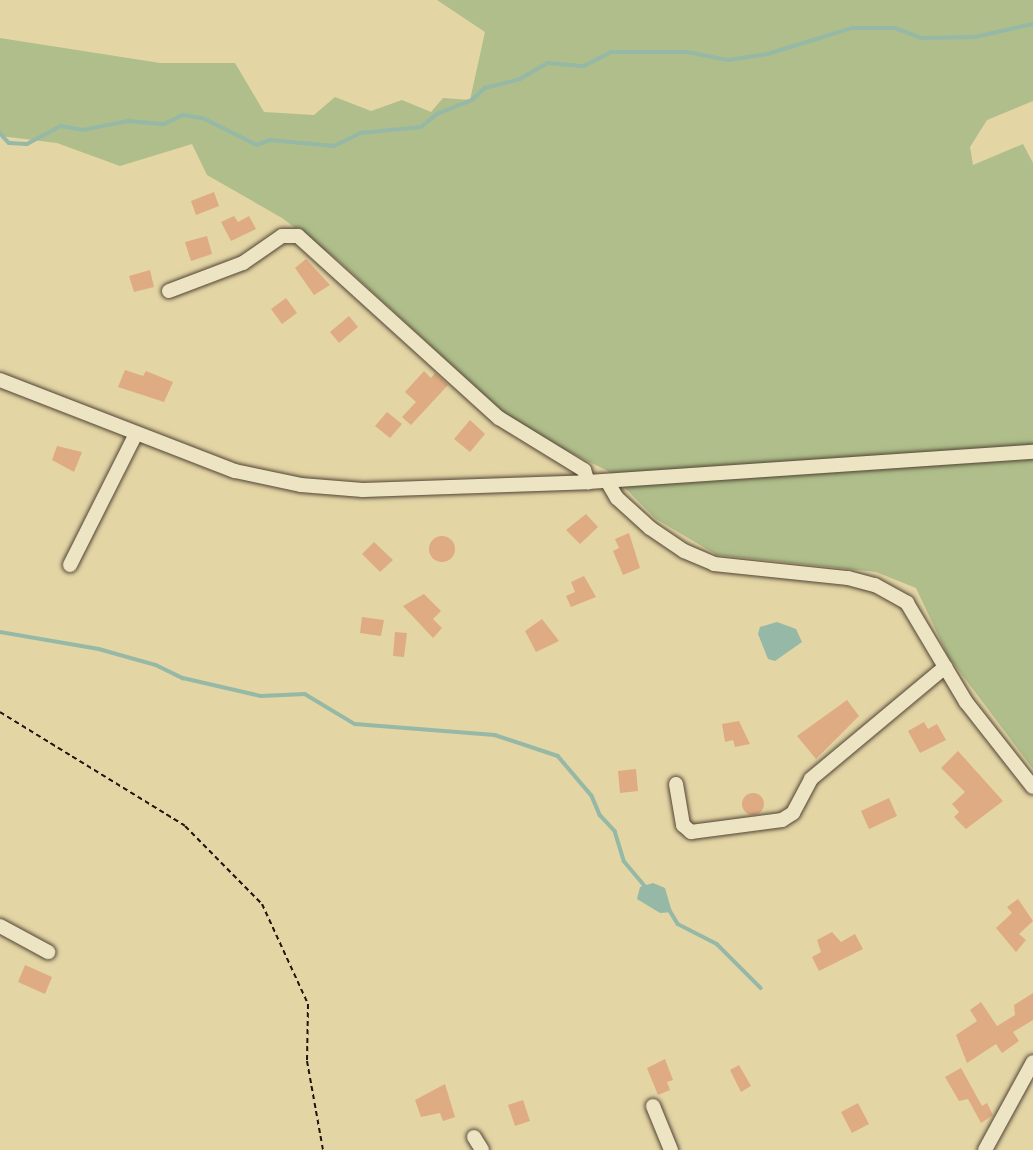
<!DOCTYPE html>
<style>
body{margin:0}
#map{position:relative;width:1033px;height:1150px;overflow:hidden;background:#e4d5a5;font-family:"Libre Caslon Text",serif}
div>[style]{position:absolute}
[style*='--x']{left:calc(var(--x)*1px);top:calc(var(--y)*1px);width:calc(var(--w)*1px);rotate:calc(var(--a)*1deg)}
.green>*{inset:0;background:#afbe8a}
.water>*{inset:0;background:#95b9a6}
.stream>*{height:3.5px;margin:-1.75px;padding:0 1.75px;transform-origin:1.75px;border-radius:1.75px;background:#95b9a6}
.building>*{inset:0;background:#dfab82}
.round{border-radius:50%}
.path>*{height:2px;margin-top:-1px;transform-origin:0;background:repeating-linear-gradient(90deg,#1f140e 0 5px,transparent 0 8.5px)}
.roads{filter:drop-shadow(0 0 2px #504434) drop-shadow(0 0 2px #504434)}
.minor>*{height:14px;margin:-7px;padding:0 7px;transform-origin:7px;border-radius:7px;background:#ede4c4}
span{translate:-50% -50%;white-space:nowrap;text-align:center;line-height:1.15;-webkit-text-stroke:6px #ede4c4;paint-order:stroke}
</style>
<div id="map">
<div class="green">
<i style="clip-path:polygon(437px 0,1033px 0,1033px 101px,987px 120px,970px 147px,973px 165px,1023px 144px,1033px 163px,1033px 769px,948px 656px,916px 588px,876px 572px,717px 555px,656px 519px,608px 471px,519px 427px,339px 261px,282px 218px,207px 175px,192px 144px,120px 166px,57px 143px,0 136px,0 38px,160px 63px,235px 63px,264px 112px,314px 115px,335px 97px,371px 111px,402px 100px,431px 112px,443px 98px,470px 100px,485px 32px)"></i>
</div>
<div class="water">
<i style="clip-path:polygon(777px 622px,796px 629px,802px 642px,775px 661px,768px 659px,758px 634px,760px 627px)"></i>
<i style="clip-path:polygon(653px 883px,665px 888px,672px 912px,660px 913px,637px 899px,640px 887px)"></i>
</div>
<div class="stream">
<i style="--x:0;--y:133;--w:13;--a:48"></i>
<i style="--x:9;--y:143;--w:18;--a:3"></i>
<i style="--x:27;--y:144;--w:38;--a:-28"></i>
<i style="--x:61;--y:126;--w:22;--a:10"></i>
<i style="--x:83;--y:130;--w:46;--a:-11.3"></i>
<i style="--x:128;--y:121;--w:36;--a:5"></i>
<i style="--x:164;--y:124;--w:21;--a:-25"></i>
<i style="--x:183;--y:115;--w:20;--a:9"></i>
<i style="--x:203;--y:118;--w:60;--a:26.6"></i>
<i style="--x:257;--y:145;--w:14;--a:-21"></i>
<i style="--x:270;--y:140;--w:64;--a:5.4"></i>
<i style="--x:334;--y:146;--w:30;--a:-26"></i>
<i style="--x:361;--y:133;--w:60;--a:-5.7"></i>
<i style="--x:421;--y:127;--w:21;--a:-39"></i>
<i style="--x:437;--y:114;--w:38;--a:-22"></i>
<i style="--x:472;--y:100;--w:18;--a:-43"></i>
<i style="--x:485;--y:88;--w:36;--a:-14"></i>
<i style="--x:520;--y:79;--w:32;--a:-30"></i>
<i style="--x:548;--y:63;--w:36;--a:5"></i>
<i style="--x:584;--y:66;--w:30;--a:-27"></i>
<i style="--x:611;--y:52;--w:76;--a:0"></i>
<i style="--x:687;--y:52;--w:42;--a:11"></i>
<i style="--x:728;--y:60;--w:40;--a:-8.5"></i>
<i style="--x:768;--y:54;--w:88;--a:-17.2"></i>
<i style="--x:852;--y:28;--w:43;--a:0"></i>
<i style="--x:895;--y:28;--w:28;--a:21"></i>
<i style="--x:921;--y:38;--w:54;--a:-1.1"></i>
<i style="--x:975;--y:37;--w:59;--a:-12.6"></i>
<i style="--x:0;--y:632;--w:100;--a:9.7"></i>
<i style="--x:99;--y:649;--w:59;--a:15.7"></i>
<i style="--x:156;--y:665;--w:30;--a:26"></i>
<i style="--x:183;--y:678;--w:80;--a:13"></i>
<i style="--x:261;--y:696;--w:44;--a:-2.6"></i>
<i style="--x:305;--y:694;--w:58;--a:31"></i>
<i style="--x:355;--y:724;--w:140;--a:4.5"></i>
<i style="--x:495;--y:735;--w:66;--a:18.4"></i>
<i style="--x:558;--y:756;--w:52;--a:49.6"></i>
<i style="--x:592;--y:796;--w:21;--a:67"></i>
<i style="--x:600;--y:815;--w:22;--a:47"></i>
<i style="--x:615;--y:831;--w:31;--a:73"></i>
<i style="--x:624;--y:861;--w:34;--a:50"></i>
<i style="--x:669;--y:909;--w:17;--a:59"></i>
<i style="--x:678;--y:924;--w:44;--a:27.1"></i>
<i style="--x:717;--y:944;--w:62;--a:45"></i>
</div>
<div class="building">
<i style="clip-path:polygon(214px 192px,219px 206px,196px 215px,191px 201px)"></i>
<i style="clip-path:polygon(234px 216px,238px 222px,249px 216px,256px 229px,231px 241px,221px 222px)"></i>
<i style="clip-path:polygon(207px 236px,212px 254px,191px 261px,185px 242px)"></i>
<i style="clip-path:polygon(306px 259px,330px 285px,314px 295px,295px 268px)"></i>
<i style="clip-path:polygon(150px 270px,154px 287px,134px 292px,129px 276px)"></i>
<i style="clip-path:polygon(286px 298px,297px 313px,282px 324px,271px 309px)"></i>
<i style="clip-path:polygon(349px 316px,358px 327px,339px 343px,330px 332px)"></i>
<i style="clip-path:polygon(125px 370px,143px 376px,146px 371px,173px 382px,164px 402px,118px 387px)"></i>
<i style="clip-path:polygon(424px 371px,431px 378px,435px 373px,448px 385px,411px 425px,402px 417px,416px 402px,405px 392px)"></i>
<i style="clip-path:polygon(387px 412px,402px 424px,390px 438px,375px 426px)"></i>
<i style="clip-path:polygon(470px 420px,485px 434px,470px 452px,454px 439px)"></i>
<i style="clip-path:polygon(57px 446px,82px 452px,74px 472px,52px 460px)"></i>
<i style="clip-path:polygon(586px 514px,598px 527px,580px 544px,566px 530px)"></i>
<i style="clip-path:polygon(629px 533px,640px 568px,623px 575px,613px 551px,619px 548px,615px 539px)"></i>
<i class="round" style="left:429px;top:536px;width:26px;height:26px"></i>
<i style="clip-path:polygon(374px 542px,393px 560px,380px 572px,362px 554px)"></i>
<i style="clip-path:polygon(584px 576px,596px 597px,571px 607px,566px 596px,575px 592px,571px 582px)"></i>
<i style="clip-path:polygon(424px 594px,441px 611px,433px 619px,442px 628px,433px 638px,403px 606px)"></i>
<i style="clip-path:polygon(362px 617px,384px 620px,381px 636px,360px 633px)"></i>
<i style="clip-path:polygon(542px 619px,559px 641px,536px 652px,525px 631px)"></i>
<i style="clip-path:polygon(395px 632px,407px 633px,404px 657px,393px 656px)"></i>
<i style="clip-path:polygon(847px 700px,859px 716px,816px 759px,797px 736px)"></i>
<i style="clip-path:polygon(739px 721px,750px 744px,735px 747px,733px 740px,725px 742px,722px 724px)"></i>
<i style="clip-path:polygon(924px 722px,928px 729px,937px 724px,946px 740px,920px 753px,908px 731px)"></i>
<i style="clip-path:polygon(958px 751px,1003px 801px,966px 829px,954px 817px,959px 812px,952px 804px,965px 792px,941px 768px)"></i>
<i style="clip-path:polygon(636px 769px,638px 791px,620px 793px,618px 771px)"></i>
<i class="round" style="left:742px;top:793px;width:22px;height:22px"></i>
<i style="clip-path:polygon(889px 798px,897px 816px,869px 829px,861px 811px)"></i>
<i style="clip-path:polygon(1018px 899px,1033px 921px,1019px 934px,1026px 940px,1016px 952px,996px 928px,1012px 913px,1007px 907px)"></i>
<i style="clip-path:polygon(832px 932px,841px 942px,855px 934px,863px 949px,819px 971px,812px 957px,821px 952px,817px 940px)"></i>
<i style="clip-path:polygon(25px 965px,52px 977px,45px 994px,18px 982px)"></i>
<i style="clip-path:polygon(1033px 993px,1033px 1020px,1013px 1032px,1019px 1041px,1002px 1053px,996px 1044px,967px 1063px,956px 1035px,977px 1021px,970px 1010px,981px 1002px,997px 1026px,1015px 1015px,1014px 1005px)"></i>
<i style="clip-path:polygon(665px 1059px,673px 1080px,667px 1082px,670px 1090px,658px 1095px,647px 1068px)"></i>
<i style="clip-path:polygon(739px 1065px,751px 1086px,741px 1092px,730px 1070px)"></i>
<i style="clip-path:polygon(961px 1068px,982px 1106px,987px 1103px,993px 1115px,981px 1123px,968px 1099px,959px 1101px,945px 1077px)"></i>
<i style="clip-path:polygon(445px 1084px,455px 1117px,443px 1121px,440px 1113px,421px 1117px,415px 1100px)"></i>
<i style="clip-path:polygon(523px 1100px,530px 1121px,515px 1126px,508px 1105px)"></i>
<i style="clip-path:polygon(858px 1103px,869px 1124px,852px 1133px,841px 1112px)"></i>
</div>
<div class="path">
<i style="--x:0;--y:712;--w:217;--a:31.6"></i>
<i style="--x:185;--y:826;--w:110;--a:45.4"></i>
<i style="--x:262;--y:904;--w:110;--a:65.3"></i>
<i style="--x:308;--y:1004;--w:57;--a:91"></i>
<i style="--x:307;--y:1061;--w:90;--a:79.8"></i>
</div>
<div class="roads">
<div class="minor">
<i style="--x:169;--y:291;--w:79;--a:-20.7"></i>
<i style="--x:243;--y:263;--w:47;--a:-34.7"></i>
<i style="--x:282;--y:236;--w:16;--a:0"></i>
<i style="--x:298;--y:236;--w:271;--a:42.2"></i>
<i style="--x:499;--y:418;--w:100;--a:31.5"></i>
<i style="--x:584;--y:470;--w:13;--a:72"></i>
<i style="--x:0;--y:380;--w:252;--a:21.2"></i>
<i style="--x:235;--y:471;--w:67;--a:12"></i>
<i style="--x:301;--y:485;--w:62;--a:4.6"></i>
<i style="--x:363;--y:490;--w:225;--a:-2"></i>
<i style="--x:588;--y:482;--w:446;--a:-3.9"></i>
<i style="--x:607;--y:481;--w:20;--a:60"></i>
<i style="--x:617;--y:498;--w:45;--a:42.3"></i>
<i style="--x:650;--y:528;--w:41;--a:34.1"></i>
<i style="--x:684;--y:551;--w:33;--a:23"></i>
<i style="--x:714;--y:564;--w:135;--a:6"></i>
<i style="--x:848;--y:578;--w:28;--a:15"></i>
<i style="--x:875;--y:585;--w:37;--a:29"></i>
<i style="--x:907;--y:603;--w:115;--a:59.2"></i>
<i style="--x:966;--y:702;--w:108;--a:51.8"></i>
<i style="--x:70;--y:565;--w:147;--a:-63.3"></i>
<i style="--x:676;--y:784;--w:42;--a:80.3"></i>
<i style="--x:683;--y:825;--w:11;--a:41"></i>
<i style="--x:691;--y:832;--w:92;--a:-7.5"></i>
<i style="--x:782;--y:820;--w:13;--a:-32"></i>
<i style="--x:793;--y:813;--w:38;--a:-62"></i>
<i style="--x:811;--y:779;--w:175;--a:-39.9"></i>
<i style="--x:0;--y:926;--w:55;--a:28.4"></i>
<i style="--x:653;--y:1106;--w:48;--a:67.8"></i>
<i style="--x:474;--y:1137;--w:15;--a:58"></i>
<i style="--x:985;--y:1150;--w:100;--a:-61.4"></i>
</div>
</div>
</div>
